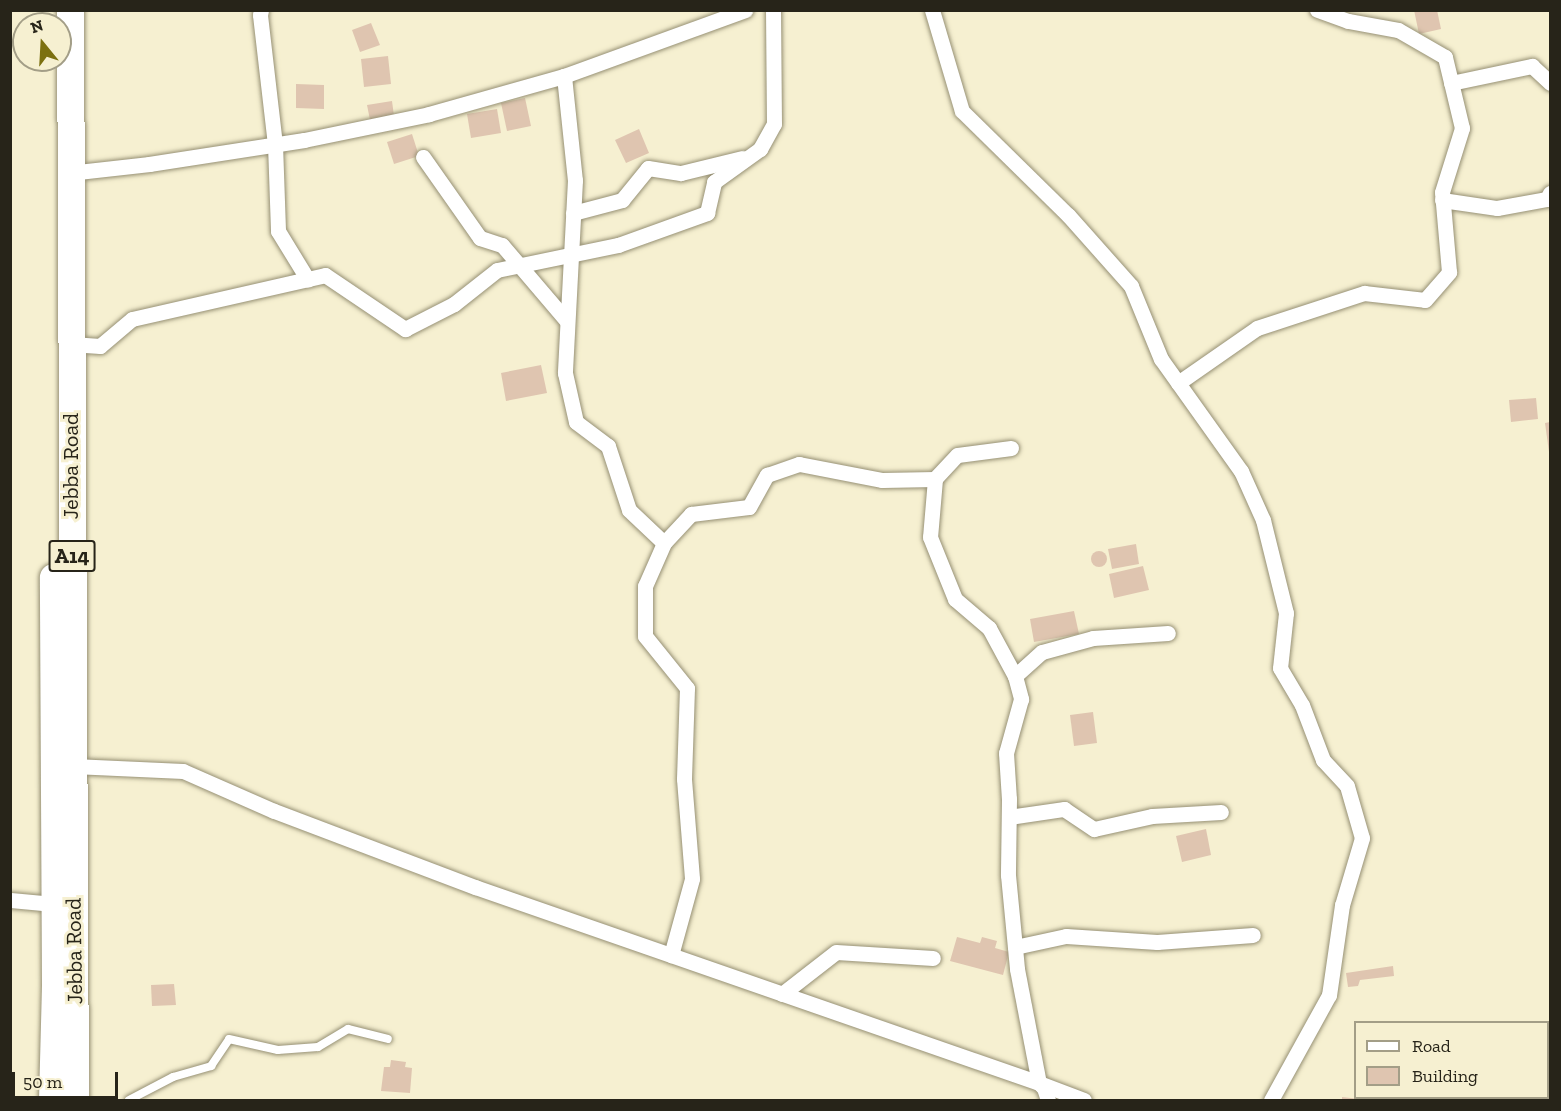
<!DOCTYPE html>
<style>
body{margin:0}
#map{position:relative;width:1561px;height:1111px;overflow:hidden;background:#f6f0d1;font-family:"Zilla Slab",serif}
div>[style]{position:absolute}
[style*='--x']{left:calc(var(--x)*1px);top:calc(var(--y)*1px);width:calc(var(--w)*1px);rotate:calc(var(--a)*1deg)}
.building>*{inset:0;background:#dfc5b0}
.round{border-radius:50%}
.roads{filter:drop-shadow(0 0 2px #969074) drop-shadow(0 0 2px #969074)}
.lane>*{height:8px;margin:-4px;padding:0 4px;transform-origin:4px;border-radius:4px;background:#fff}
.street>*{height:15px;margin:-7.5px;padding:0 7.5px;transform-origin:7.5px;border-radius:7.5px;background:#fff}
.highway>*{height:27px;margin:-13.5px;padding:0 13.5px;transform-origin:13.5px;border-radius:13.5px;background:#fff}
span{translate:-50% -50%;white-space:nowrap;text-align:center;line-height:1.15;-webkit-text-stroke:6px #f6f0d1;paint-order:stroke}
.shield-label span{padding:2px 4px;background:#f6f0d1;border:2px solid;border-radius:4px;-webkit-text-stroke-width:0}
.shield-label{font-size:21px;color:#272419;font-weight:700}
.street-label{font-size:22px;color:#272419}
.frame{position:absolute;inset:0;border:12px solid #272419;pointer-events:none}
.legend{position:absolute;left:1354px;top:1021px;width:195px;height:78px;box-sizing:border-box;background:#f6f0d1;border:2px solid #a39e87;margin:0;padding:8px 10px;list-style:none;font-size:18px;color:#272419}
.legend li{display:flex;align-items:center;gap:12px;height:30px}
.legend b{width:30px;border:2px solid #a39e87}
.north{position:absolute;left:12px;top:12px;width:60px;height:60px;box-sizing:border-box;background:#f6f0d1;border:2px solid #a39e87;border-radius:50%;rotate:342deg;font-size:16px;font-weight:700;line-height:24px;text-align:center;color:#272419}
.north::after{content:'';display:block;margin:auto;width:21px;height:27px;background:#7c7010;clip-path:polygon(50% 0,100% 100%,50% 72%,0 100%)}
.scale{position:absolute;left:12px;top:1072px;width:106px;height:27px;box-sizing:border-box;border:3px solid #272419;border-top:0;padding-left:8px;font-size:18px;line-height:21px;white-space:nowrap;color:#272419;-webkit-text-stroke:4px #f6f0d1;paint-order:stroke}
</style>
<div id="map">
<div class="building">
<i style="clip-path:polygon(1414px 10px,1437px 10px,1441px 29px,1419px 34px)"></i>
<i style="clip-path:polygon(371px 23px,380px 45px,360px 52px,352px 30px)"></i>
<i style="clip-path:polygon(388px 56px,391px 84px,364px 87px,361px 59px)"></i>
<i style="clip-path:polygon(296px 84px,324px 85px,324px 109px,296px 108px)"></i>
<i style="clip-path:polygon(525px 98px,531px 126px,507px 131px,501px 103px)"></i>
<i style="clip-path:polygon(392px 101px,394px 116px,370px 120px,367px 105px)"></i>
<i style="clip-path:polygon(497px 109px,501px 133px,471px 138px,467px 114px)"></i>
<i style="clip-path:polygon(639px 129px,649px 153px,626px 163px,615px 140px)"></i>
<i style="clip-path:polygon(412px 134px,419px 156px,394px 164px,387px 142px)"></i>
<i style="clip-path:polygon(541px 365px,547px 393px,506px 401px,501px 373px)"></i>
<i style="clip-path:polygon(1536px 398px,1538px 419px,1511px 422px,1509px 400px)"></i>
<i style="clip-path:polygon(1550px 422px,1550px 452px,1549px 452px,1545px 423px)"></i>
<i style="clip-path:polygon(1136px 544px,1139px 564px,1112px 569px,1108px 549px)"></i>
<i class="round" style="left:1091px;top:551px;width:16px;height:16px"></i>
<i style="clip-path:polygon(1143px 566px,1149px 590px,1114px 598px,1109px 574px)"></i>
<i style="clip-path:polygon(1074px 611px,1079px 634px,1034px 642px,1030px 619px)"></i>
<i style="clip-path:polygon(1093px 712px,1097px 743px,1074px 746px,1070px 715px)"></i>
<i style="clip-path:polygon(1206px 829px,1211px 855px,1182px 862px,1176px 836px)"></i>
<i style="clip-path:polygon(957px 937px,980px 943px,982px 937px,997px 941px,995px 948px,1009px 952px,1003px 975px,950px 961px)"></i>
<i style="clip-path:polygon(1393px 966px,1394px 976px,1360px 980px,1358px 986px,1348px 987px,1346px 973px)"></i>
<i style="clip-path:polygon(174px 984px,176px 1005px,152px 1006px,151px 985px)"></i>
<i style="clip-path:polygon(391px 1060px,406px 1062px,405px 1067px,412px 1068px,410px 1093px,381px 1091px,384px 1067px,390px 1067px)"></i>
<i style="clip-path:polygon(1342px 1097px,1360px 1099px,1360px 1100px,1342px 1100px)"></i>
</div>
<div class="roads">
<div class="lane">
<i style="--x:129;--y:1100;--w:50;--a:-27.6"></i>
<i style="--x:173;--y:1077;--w:40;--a:-16"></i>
<i style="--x:211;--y:1066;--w:32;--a:-56"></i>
<i style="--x:229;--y:1039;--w:50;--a:12.7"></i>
<i style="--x:278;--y:1050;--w:40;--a:-4.3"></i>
<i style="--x:318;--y:1047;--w:35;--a:-31"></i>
<i style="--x:348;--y:1029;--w:41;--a:14"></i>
</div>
<div class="street">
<i style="--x:261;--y:10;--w:5;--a:101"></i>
<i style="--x:260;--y:15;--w:130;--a:83.4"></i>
<i style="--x:275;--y:144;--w:87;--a:88"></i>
<i style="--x:278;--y:231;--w:57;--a:58.5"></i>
<i style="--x:932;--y:10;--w:105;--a:73.5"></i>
<i style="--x:962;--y:111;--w:148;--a:44.5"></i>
<i style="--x:1068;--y:215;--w:95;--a:48.4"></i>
<i style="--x:1131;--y:286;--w:79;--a:67.7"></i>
<i style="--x:1161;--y:359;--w:138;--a:54.5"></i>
<i style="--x:1241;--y:471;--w:54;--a:65.8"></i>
<i style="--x:1263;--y:520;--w:96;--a:76.1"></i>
<i style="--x:1286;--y:613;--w:55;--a:96.2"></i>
<i style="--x:1280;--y:668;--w:43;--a:59.3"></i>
<i style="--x:1302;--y:705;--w:59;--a:69.1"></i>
<i style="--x:1323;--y:760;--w:35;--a:47"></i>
<i style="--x:1347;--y:786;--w:54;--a:73.9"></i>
<i style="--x:1362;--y:838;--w:70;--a:106.6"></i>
<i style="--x:1342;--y:905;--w:91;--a:98.2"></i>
<i style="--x:1329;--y:995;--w:120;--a:118.9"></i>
<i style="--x:564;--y:76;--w:105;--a:84"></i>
<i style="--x:575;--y:180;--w:193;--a:93"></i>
<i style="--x:565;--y:373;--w:50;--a:77.3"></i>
<i style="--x:576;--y:422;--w:40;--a:37"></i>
<i style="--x:608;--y:446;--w:67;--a:71.8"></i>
<i style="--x:629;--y:510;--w:48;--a:43.3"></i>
<i style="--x:664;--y:543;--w:40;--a:-47"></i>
<i style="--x:691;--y:514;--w:58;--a:-6.9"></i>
<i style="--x:749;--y:507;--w:37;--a:-61"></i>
<i style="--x:767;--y:475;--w:34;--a:-19"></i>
<i style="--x:799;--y:464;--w:85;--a:10.9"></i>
<i style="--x:882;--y:480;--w:53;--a:-1.1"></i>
<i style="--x:1451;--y:83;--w:83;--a:-11.9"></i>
<i style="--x:1532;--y:66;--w:25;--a:43"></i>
<i style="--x:423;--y:157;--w:99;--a:54.9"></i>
<i style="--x:480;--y:238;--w:23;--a:18"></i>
<i style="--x:502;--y:245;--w:99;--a:49.5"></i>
<i style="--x:69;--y:173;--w:81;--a:-6.4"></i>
<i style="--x:149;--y:164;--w:157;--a:-8.8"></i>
<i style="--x:304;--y:140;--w:128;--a:-11.7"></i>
<i style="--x:429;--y:114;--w:140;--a:-15.7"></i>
<i style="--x:564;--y:76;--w:193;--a:-20"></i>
<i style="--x:1442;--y:200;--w:56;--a:8.3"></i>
<i style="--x:1497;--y:208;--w:51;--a:-10.2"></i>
<i style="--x:1547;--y:199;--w:7;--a:-63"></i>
<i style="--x:573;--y:213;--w:51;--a:-14.9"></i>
<i style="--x:622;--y:200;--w:41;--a:-50.9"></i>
<i style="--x:648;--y:168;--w:33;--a:9"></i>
<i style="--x:681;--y:173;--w:63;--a:-13.8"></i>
<i style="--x:71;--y:344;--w:29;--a:4"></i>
<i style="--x:100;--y:346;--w:42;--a:-40.2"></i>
<i style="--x:132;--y:319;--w:198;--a:-12.8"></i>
<i style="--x:325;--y:275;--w:97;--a:34"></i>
<i style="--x:405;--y:329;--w:55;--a:-27"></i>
<i style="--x:454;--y:304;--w:55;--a:-38.3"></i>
<i style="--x:497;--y:270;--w:124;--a:-11.7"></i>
<i style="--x:618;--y:245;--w:95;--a:-19.8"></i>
<i style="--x:707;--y:213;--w:32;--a:-77"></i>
<i style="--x:714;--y:182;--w:57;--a:-35.7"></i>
<i style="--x:760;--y:149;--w:29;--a:-61"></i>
<i style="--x:774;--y:124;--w:114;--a:-90.5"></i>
<i style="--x:1178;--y:383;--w:96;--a:-34.8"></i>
<i style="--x:1257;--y:328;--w:113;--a:-18.1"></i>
<i style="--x:1364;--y:293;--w:61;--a:6.5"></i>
<i style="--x:1425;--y:300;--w:37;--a:-49"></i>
<i style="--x:1449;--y:272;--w:80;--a:-95"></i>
<i style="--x:1442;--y:192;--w:67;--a:-72.6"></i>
<i style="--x:1462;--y:128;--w:73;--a:-103.5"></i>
<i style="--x:1445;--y:57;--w:54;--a:-150.1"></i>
<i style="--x:1398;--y:30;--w:51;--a:-169.8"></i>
<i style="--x:1348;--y:21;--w:33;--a:-160"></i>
<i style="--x:1011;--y:448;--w:54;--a:172.6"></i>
<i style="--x:957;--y:455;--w:33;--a:133"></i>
<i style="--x:935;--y:479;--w:58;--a:94.9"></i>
<i style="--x:930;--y:537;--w:67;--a:68"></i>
<i style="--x:955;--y:599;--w:45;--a:40.5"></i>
<i style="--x:989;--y:628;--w:55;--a:61.6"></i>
<i style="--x:1015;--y:676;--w:24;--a:75"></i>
<i style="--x:1021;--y:699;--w:56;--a:105.5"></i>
<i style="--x:1006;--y:753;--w:46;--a:86.3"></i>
<i style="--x:1009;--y:799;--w:76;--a:90.8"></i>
<i style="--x:1008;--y:875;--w:94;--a:84.5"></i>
<i style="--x:1017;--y:969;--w:116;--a:79.1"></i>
<i style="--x:1039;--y:1083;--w:48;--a:20.7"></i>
<i style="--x:664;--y:543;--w:47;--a:113.8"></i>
<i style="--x:645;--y:586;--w:50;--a:90"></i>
<i style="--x:645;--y:636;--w:67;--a:51.1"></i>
<i style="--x:687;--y:688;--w:91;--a:91.9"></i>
<i style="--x:684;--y:779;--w:100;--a:85.4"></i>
<i style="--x:692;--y:879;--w:79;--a:105.4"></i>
<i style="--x:1015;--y:676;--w:36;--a:-42"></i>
<i style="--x:1042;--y:652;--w:53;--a:-15.4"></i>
<i style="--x:1093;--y:638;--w:75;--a:-3.8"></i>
<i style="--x:73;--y:766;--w:110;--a:2.6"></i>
<i style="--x:183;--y:771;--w:99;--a:23.7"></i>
<i style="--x:274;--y:811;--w:215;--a:20.7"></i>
<i style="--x:475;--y:887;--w:597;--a:19.16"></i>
<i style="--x:1039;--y:1083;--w:7;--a:45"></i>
<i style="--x:1044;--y:1088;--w:13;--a:72"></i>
<i style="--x:1009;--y:817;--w:56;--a:-8.3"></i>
<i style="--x:1064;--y:809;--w:36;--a:34"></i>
<i style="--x:1094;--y:829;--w:59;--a:-12.6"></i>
<i style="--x:1152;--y:816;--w:69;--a:-3.3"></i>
<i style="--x:10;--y:900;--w:44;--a:5.2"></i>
<i style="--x:1015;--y:947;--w:52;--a:-12.2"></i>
<i style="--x:1066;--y:936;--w:91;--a:3.8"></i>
<i style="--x:1157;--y:942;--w:96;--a:-4.2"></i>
<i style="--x:782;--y:994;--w:68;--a:-37.9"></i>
<i style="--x:836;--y:952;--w:97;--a:3.5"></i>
</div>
<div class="highway">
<i style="--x:70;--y:10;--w:1090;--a:89.74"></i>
<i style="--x:52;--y:1100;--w:116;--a:-88.5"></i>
<i style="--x:55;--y:984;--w:407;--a:-90.3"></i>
</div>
</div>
<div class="shield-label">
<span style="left:72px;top:556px">A14</span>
</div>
<div class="street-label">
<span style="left:71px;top:466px;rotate:-90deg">Jebba Road</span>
<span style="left:74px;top:951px;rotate:-91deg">Jebba Road</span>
</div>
<div class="frame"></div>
<ul class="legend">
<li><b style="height:8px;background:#fff"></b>Road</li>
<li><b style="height:16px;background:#dfc5b0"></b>Building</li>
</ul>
<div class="north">N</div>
<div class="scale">50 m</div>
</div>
